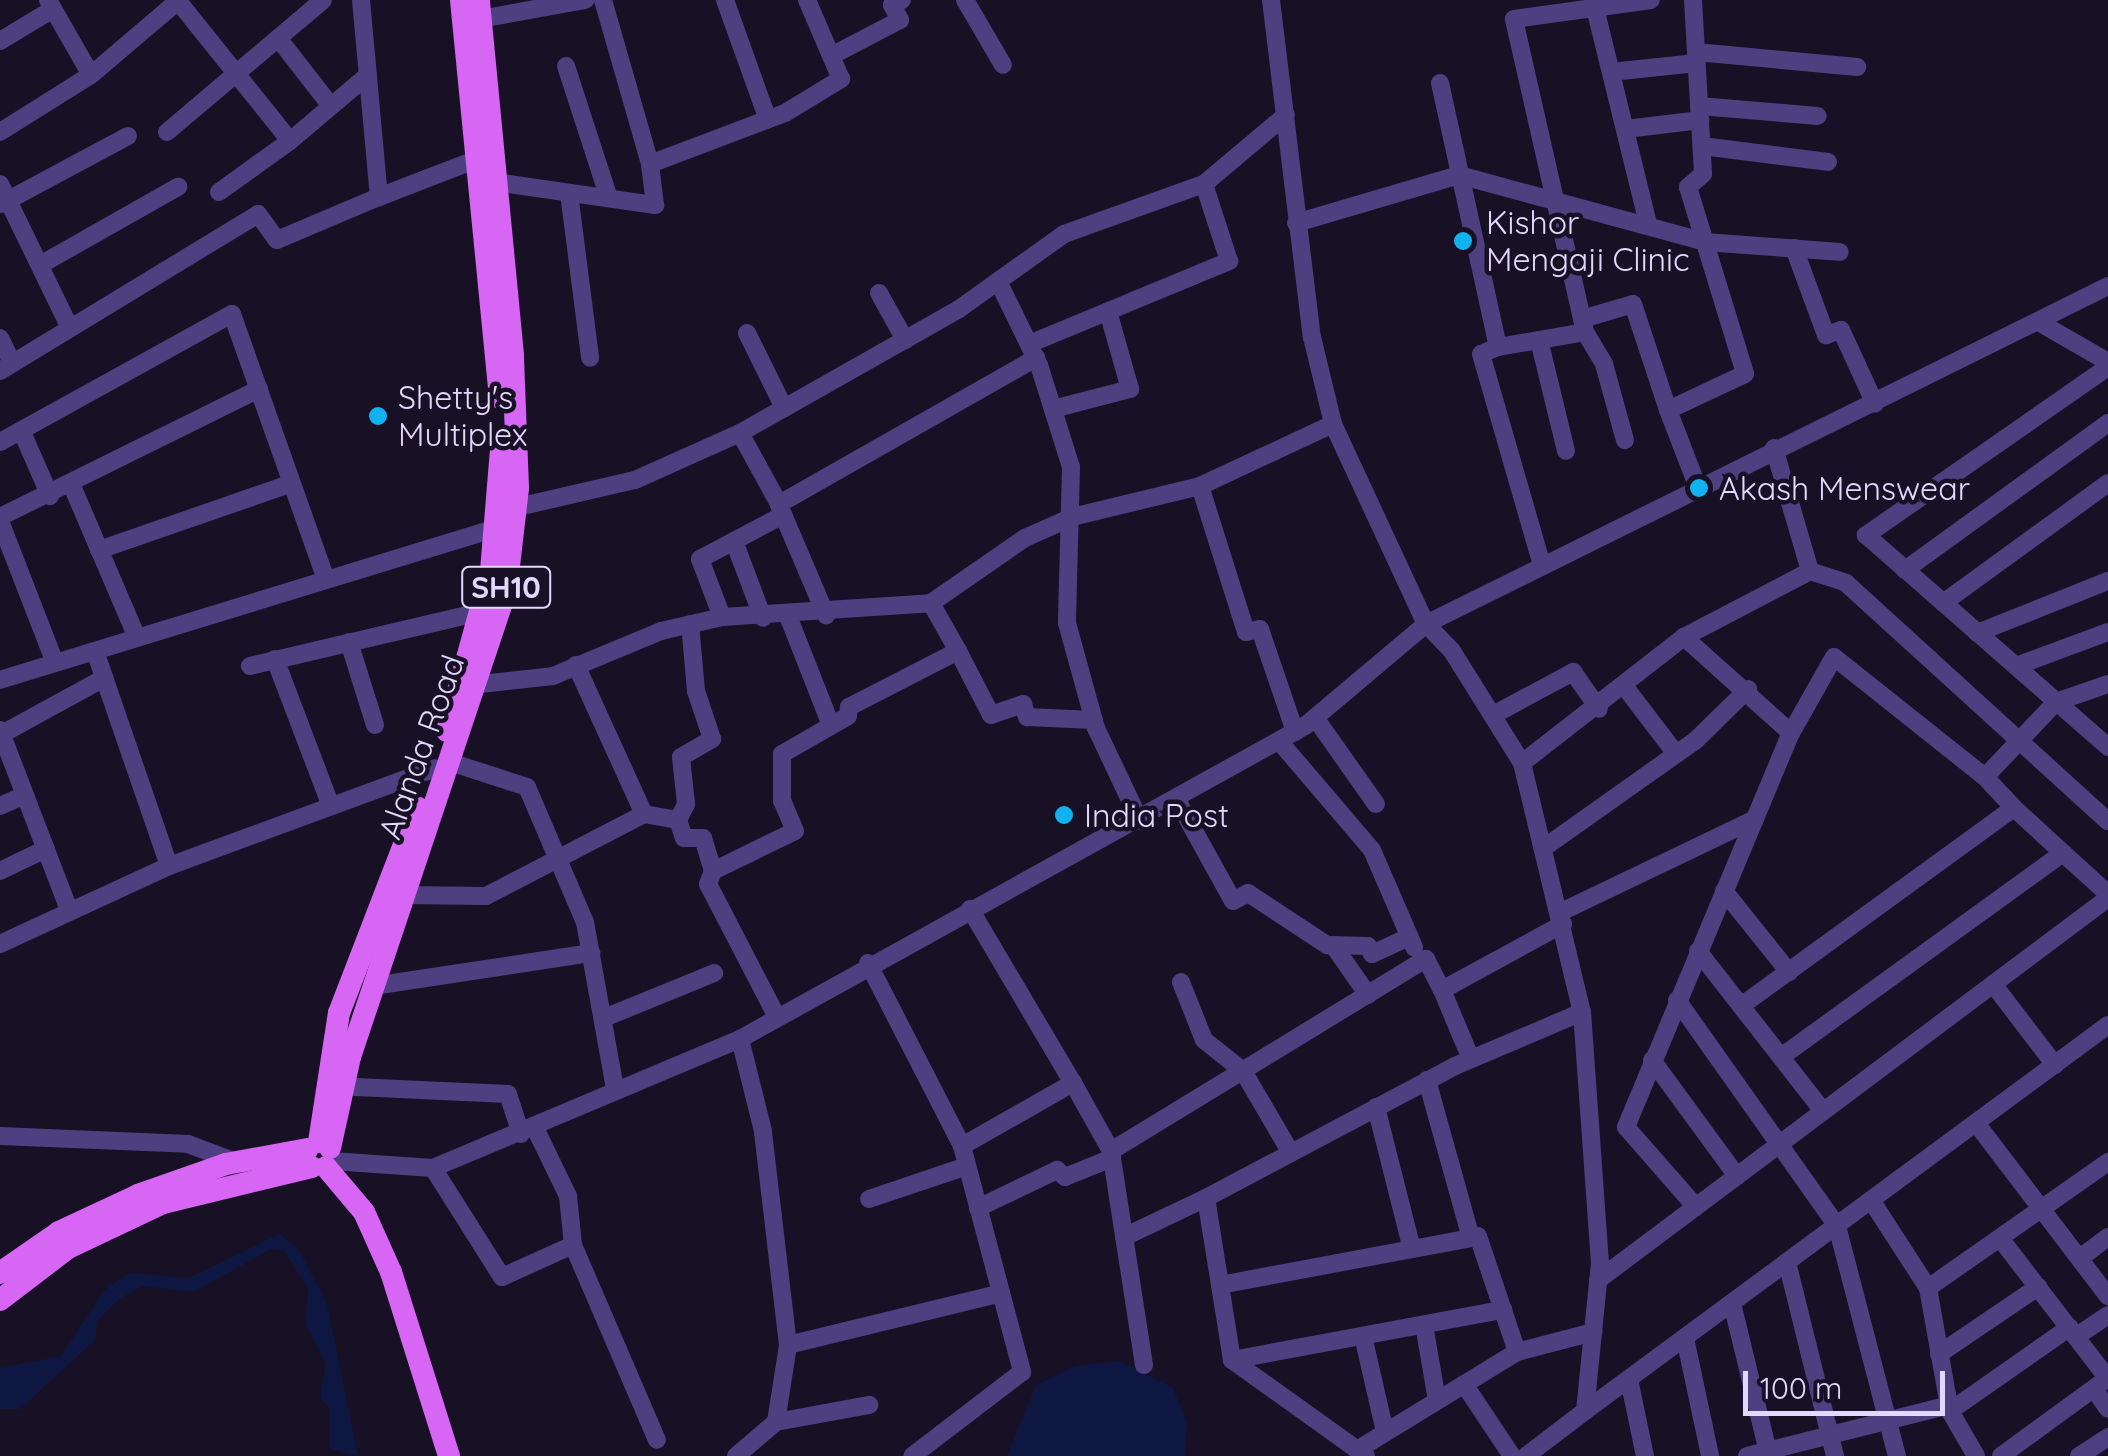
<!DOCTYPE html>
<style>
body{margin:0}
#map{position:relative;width:2108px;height:1456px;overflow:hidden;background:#181125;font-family:Quicksand,sans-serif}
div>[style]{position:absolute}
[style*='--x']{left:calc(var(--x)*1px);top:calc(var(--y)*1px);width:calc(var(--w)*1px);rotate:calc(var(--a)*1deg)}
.water>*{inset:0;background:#0e1741}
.minor>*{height:18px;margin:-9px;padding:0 9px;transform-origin:9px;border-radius:9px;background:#4d3f80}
.major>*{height:22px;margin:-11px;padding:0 11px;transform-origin:11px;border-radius:11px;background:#d866f5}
.dots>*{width:28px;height:28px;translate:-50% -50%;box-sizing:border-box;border:5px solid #181125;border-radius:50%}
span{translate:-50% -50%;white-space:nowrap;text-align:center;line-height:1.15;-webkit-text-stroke:9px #181125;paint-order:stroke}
.shield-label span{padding:2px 8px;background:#181125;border:2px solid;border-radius:8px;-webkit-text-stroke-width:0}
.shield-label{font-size:30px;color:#e2d7fc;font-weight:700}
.poi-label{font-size:32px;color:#e2d7fc}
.left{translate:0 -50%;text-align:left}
.street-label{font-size:32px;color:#e2d7fc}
.scale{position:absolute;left:1743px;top:1371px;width:202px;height:45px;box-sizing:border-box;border:5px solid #e2d7fc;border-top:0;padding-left:12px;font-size:30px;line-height:35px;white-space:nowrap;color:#e2d7fc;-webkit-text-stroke:8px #181125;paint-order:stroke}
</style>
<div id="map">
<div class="water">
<i style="clip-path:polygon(279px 1234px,298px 1248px,327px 1304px,358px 1456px,330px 1449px,329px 1408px,320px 1398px,326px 1363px,306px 1325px,308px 1288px,284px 1251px,271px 1249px,194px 1292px,142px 1286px,118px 1300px,97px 1322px,95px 1340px,20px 1409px,0 1409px,0 1368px,61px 1356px,104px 1291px,129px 1273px,189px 1278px)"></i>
<i style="clip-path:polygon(1120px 1361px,1173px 1388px,1187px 1423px,1185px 1456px,1007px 1456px,1036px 1385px,1075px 1366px)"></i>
</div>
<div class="minor">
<i style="--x:48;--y:0;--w:86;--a:60.2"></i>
<i style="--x:361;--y:0;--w:198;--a:84.8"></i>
<i style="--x:379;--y:197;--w:103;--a:-21.1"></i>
<i style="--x:603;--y:0;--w:171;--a:74"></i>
<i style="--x:725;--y:0;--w:127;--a:70.3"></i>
<i style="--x:965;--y:0;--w:75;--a:59.7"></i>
<i style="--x:1271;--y:0;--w:339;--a:83.1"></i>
<i style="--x:1312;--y:337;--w:89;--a:76.4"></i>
<i style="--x:1333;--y:424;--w:221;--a:65.1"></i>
<i style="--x:1426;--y:624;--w:37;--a:46"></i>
<i style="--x:1452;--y:651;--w:132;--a:58"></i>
<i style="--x:1522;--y:763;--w:256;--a:76.5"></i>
<i style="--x:1582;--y:1012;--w:252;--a:85.9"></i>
<i style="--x:1600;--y:1263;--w:149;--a:95.8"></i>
<i style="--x:1585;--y:1411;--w:74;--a:142.7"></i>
<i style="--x:1693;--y:0;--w:174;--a:86.7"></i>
<i style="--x:1703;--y:174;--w:20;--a:139"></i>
<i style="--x:1688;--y:187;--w:195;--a:73"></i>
<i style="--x:1745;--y:374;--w:85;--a:154.9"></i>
<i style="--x:1668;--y:410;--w:80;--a:68.9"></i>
<i style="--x:178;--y:1;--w:179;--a:51.3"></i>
<i style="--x:290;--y:141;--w:102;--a:-40.2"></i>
<i style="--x:1595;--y:8;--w:222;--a:76.2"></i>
<i style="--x:480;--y:19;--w:107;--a:-10.3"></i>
<i style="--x:278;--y:38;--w:86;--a:52.1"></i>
<i style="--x:0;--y:41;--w:62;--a:-31.1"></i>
<i style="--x:1696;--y:52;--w:162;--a:5.3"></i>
<i style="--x:831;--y:56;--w:78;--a:-27.6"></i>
<i style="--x:900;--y:20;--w:17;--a:-118"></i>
<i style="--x:892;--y:5;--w:11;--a:-27"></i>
<i style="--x:566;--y:66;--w:139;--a:72"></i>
<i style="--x:1611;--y:72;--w:86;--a:-6"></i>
<i style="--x:1440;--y:83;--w:270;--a:77.6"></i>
<i style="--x:1498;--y:347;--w:18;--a:158"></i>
<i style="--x:1481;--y:354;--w:220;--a:73.9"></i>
<i style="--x:1699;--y:106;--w:119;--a:4.8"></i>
<i style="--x:1626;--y:129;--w:75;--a:-6.9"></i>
<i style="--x:0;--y:132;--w:107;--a:-32.1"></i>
<i style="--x:91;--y:75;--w:116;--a:-40.4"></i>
<i style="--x:167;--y:132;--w:204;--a:-40.2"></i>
<i style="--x:1702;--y:146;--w:127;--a:7.2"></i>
<i style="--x:495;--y:182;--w:162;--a:8.2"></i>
<i style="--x:655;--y:205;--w:41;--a:-97"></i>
<i style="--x:650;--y:164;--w:144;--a:-20.7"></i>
<i style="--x:785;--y:113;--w:66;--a:-31.3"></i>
<i style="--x:841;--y:79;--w:86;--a:-113.3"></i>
<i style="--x:0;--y:184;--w:160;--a:64.1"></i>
<i style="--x:219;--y:192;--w:87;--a:-35.7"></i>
<i style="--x:569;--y:193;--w:166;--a:82.7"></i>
<i style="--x:1;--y:204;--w:144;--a:-28.2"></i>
<i style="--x:1296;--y:223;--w:170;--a:-16.4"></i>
<i style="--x:1459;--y:175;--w:255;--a:15.2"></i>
<i style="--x:1705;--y:242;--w:135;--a:4.2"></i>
<i style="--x:1794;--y:248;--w:93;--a:69.8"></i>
<i style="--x:1826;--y:335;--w:16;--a:-18"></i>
<i style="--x:1841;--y:330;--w:81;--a:65.3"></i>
<i style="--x:40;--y:265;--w:159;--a:-29.5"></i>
<i style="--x:998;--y:281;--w:93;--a:64"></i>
<i style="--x:1039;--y:365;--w:107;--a:72.6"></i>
<i style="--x:1071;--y:467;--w:156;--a:91.5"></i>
<i style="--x:1067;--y:623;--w:109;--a:74.6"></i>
<i style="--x:1096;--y:728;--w:103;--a:64.7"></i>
<i style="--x:879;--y:293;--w:54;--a:61"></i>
<i style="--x:1582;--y:319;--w:53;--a:-16.4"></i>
<i style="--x:1633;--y:304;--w:112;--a:71.7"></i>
<i style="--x:2042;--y:324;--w:76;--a:29.9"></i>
<i style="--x:1585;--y:332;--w:37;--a:59"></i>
<i style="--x:1604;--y:364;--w:79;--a:74.6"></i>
<i style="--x:747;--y:333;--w:84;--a:63.7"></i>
<i style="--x:0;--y:338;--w:28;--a:64"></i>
<i style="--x:1539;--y:340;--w:114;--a:76.3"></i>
<i style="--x:1029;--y:344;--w:217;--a:-22.5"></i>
<i style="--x:1229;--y:261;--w:81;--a:-108"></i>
<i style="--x:1498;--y:347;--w:88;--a:-9.8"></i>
<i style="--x:1585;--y:332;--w:321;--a:-102.8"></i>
<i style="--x:1514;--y:19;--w:138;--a:-7.9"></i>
<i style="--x:2108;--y:367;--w:295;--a:145.2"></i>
<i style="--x:1866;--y:535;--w:322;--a:41.2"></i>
<i style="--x:0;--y:371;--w:302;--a:-31.3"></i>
<i style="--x:258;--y:214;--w:32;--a:54"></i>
<i style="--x:277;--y:240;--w:111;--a:-22.9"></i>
<i style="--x:1053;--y:409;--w:80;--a:-14.6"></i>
<i style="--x:1130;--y:389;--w:81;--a:-105.8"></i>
<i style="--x:22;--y:432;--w:70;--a:66.4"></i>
<i style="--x:740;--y:433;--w:81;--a:61.2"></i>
<i style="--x:779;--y:504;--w:296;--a:-29.6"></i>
<i style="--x:0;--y:442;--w:265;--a:-28.9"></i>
<i style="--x:232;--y:314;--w:281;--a:70.5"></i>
<i style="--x:72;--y:486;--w:165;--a:66.8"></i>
<i style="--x:1200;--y:486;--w:153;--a:72.5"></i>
<i style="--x:1246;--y:632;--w:14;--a:-12"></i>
<i style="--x:1260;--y:629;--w:109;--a:71.2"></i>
<i style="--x:779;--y:505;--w:120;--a:66.9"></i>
<i style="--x:505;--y:510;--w:133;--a:-13"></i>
<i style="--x:635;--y:480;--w:115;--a:-24.1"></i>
<i style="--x:740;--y:433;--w:252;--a:-29.5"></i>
<i style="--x:959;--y:309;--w:129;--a:-35.5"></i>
<i style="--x:1064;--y:234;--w:149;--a:-19.7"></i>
<i style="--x:1204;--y:184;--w:107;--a:-40.1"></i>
<i style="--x:0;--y:517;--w:289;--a:-26.3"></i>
<i style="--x:0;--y:521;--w:152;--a:68.8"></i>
<i style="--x:734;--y:541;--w:82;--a:69.4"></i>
<i style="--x:99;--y:550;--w:204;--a:-19.1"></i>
<i style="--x:1905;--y:570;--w:251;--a:-35.9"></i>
<i style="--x:1810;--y:571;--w:38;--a:18"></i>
<i style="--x:1846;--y:583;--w:354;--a:42.3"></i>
<i style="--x:1943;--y:603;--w:204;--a:-36"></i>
<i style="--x:788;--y:616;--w:117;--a:68.5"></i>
<i style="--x:722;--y:617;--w:62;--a:-110.8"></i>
<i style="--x:700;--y:559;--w:94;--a:-27.9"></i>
<i style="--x:1977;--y:633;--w:141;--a:-21.7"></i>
<i style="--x:349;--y:642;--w:87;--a:72.6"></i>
<i style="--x:95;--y:651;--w:227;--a:71"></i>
<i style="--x:958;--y:651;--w:72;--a:62.7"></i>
<i style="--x:991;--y:715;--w:34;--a:-19"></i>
<i style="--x:1023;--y:704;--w:14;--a:73"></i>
<i style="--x:1027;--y:717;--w:67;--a:2.6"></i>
<i style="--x:275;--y:659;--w:155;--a:69.2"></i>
<i style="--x:576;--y:665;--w:164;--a:65.5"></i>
<i style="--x:250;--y:666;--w:237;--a:-13.2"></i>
<i style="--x:2016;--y:666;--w:98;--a:-20.3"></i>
<i style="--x:0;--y:680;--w:529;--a:-17.03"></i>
<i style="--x:481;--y:684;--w:72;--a:-6.3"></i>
<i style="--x:553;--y:676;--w:117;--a:-22.6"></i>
<i style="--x:661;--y:631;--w:63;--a:-12.9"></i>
<i style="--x:722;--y:617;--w:209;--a:-3.8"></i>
<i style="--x:931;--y:603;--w:114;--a:-34.7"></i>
<i style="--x:1025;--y:538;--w:51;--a:-24.1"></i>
<i style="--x:1072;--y:517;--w:132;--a:-13.6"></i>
<i style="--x:1200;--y:486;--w:147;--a:-25"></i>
<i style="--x:1625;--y:687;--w:84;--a:52.7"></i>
<i style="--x:1495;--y:714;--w:89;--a:-28.3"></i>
<i style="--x:1573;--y:672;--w:45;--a:54.9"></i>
<i style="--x:1316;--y:719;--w:104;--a:54.8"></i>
<i style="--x:0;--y:730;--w:193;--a:69"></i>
<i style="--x:1791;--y:733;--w:87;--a:-60.5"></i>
<i style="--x:1834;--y:657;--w:193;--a:38.5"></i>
<i style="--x:0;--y:735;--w:119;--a:-28.7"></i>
<i style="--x:1279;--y:741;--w:143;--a:49.5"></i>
<i style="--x:1372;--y:850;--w:106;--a:66.6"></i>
<i style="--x:450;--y:762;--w:81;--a:18"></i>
<i style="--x:527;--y:787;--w:147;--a:66.8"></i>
<i style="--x:585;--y:922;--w:169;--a:79.8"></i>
<i style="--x:1522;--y:763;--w:205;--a:-37.9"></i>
<i style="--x:1177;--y:800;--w:115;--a:61"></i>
<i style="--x:1233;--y:901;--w:17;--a:-28"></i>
<i style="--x:1248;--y:893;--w:95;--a:33.4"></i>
<i style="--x:1327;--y:945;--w:41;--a:1.4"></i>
<i style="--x:1368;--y:946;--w:9;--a:63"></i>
<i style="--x:1372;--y:954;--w:41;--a:-24.7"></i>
<i style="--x:0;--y:806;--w:27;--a:-24"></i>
<i style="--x:2014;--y:808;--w:42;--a:-133.1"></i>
<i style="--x:1985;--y:777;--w:103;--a:-46.6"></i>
<i style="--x:2056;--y:702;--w:55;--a:-19.1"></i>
<i style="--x:678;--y:820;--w:19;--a:72"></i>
<i style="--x:684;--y:838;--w:19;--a:0"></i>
<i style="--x:703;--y:838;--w:34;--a:73"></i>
<i style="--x:713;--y:871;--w:91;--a:-26"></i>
<i style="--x:795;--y:831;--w:33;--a:-113"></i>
<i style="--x:782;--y:801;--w:47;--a:-90"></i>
<i style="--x:782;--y:754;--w:76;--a:-29.9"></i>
<i style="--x:848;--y:716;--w:9;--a:-84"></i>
<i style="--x:849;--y:707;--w:123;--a:-27.2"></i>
<i style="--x:958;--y:651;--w:55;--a:-119.4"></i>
<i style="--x:1545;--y:847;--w:185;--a:-35.3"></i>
<i style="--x:1696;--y:740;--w:73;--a:-44.4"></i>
<i style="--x:0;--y:871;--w:51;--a:-25.6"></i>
<i style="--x:713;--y:871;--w:14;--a:111"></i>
<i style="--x:708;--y:884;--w:150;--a:62.6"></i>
<i style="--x:1724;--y:891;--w:104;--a:51.3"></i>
<i style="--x:401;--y:895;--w:85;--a:0.7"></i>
<i style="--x:486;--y:896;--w:178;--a:-27.4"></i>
<i style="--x:644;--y:814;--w:35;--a:10"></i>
<i style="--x:678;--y:820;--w:18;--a:-63"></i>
<i style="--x:686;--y:804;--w:47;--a:-96.1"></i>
<i style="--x:681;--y:757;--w:36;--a:-30"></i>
<i style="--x:712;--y:739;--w:51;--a:-108.4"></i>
<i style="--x:696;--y:691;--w:67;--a:-95.1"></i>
<i style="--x:970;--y:909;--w:202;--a:59.4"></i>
<i style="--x:1561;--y:912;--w:215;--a:-25.6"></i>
<i style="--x:0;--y:944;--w:186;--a:-24.8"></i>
<i style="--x:169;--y:866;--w:283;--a:-20.2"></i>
<i style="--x:1333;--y:945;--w:61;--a:55"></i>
<i style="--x:1698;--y:951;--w:203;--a:52"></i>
<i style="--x:868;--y:963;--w:206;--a:62.8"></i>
<i style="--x:962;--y:1146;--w:234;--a:75.1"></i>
<i style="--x:1022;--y:1372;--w:138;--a:142.6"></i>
<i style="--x:1181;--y:982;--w:62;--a:68.4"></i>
<i style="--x:1204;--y:1040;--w:50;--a:38.5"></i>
<i style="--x:1243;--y:1071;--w:95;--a:59.7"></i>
<i style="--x:1993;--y:984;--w:102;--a:52.6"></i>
<i style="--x:373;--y:986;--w:221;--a:-8.6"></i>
<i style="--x:1442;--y:990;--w:75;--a:67.2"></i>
<i style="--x:1677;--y:1000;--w:277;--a:54.7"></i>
<i style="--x:1837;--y:1226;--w:238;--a:75.4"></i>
<i style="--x:1741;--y:1006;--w:337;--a:-36"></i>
<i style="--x:2014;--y:808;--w:67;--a:42.6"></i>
<i style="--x:604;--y:1018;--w:119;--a:-22.2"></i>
<i style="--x:1781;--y:1057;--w:348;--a:-35.9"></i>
<i style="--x:2063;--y:853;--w:61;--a:42.3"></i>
<i style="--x:1652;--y:1060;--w:144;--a:53.8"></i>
<i style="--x:334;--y:1086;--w:174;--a:2.6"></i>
<i style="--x:508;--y:1094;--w:42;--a:72"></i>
<i style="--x:1376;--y:1107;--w:146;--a:75.8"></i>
<i style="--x:1976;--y:1123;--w:218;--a:52.7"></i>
<i style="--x:535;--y:1128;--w:76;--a:64.1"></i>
<i style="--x:568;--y:1196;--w:49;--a:84.2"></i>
<i style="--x:573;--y:1245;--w:212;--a:66.7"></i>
<i style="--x:0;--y:1136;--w:188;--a:2.4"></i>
<i style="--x:188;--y:1144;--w:51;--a:20.6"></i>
<i style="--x:962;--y:1146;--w:128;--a:-29.6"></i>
<i style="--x:1073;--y:1083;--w:78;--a:60.8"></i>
<i style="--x:332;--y:1161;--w:101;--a:4"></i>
<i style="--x:433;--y:1168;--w:333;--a:-22.8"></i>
<i style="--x:740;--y:1039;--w:646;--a:-28.99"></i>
<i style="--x:1305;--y:726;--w:158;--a:-40.1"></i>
<i style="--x:1426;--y:624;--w:761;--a:-26.36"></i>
<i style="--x:433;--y:1168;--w:129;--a:57.7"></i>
<i style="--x:502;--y:1277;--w:78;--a:-24.3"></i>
<i style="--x:869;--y:1199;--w:103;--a:-18.6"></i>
<i style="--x:1871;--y:1200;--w:105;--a:57.1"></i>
<i style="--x:1928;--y:1288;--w:220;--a:-35"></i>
<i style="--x:1696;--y:1207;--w:106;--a:-131.2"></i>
<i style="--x:1626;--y:1127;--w:427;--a:-67.3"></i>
<i style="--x:1791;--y:733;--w:144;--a:-138.1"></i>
<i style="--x:1684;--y:637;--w:142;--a:-27.6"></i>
<i style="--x:1810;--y:571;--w:128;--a:-106.3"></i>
<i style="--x:978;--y:1208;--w:88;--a:-25.7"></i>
<i style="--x:1057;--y:1170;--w:11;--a:41"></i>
<i style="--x:1065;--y:1177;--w:51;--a:-22"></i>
<i style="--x:1124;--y:1237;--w:91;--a:-25.4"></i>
<i style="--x:1471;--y:1238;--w:7;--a:-16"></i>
<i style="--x:1478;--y:1236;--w:122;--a:71.4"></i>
<i style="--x:1517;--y:1352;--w:79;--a:-14.7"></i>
<i style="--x:2003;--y:1242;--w:173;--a:52.5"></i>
<i style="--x:2080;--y:1258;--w:35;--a:-37"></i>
<i style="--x:1787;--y:1262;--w:200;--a:76.1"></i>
<i style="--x:1598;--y:1280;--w:637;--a:-36.83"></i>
<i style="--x:1220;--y:1285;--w:255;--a:-10.6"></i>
<i style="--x:1471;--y:1238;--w:164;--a:-105.6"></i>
<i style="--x:1928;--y:1288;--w:125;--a:79.9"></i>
<i style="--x:1950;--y:1411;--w:52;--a:60"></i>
<i style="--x:1732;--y:1303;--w:157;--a:76.4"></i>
<i style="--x:1424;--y:1325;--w:76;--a:80.2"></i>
<i style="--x:1363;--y:1336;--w:98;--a:77.1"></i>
<i style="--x:2077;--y:1336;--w:37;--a:-34"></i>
<i style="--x:1685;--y:1338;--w:121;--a:78"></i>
<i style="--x:788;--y:1345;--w:219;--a:-13.7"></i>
<i style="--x:1939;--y:1354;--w:120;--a:-34.1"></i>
<i style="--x:1232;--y:1360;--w:276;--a:-10.5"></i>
<i style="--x:1144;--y:1365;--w:217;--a:-98.8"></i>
<i style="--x:1111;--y:1151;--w:369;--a:-31.4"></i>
<i style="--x:1426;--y:959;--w:35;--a:63"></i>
<i style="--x:1442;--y:990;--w:138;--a:-28.6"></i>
<i style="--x:1629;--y:1379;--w:79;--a:78.3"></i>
<i style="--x:1464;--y:1384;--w:87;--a:56.3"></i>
<i style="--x:2094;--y:1389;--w:24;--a:55"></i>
<i style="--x:1585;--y:1411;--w:650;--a:-36.43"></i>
<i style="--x:1950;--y:1411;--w:146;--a:-35"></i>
<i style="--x:776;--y:1422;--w:95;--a:-10.4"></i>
<i style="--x:1357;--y:1450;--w:188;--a:-31.5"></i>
<i style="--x:736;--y:1456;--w:52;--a:-40.4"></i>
<i style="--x:776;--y:1422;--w:78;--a:-81.1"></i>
<i style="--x:788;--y:1345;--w:215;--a:-96.7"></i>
<i style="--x:763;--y:1131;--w:95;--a:-104"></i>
<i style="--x:1366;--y:1456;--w:165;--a:-144.4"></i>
<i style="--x:1232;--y:1360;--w:164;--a:-99.1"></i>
<i style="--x:1206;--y:1198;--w:282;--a:-27.9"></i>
<i style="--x:1455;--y:1066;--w:138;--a:-23"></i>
<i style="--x:1747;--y:1456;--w:209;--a:-14.1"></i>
<i style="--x:2001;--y:1456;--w:132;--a:-36.1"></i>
<i style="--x:2079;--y:1456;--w:35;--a:-33"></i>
</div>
<div class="major">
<i style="--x:461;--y:0;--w:400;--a:84.4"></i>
<i style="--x:447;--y:731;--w:166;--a:-74.6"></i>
<i style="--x:491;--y:571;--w:121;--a:-85.3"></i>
<i style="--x:319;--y:1142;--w:131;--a:-81.2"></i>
<i style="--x:339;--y:1013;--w:220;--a:-68.9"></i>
<i style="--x:330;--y:1148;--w:93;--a:-77.6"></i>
<i style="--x:350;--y:1057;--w:490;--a:-71.5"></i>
<i style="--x:506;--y:592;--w:105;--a:-83.4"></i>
<i style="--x:518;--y:488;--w:133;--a:-92.2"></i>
<i style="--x:513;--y:355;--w:357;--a:-95.5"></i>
<i style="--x:326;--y:1167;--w:59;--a:49.8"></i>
<i style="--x:364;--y:1212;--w:66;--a:65.8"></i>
<i style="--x:391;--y:1272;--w:193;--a:72.5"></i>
<i style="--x:0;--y:1273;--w:72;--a:-34.8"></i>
<i style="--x:59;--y:1232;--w:87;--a:-25.1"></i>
<i style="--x:138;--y:1195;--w:93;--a:-19.4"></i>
<i style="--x:226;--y:1164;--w:83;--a:-10.4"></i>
<i style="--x:0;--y:1300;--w:86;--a:-37.4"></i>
<i style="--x:68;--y:1248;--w:105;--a:-25.3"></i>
<i style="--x:163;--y:1203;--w:153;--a:-13.6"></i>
</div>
<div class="dots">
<i style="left:1463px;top:241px;background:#11b2ef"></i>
<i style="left:378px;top:416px;background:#11b2ef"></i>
<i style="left:1699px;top:488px;background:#11b2ef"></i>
<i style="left:1064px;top:815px;background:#11b2ef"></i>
</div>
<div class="shield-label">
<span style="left:506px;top:587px">SH10</span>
</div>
<div class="poi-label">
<span class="left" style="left:1486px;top:241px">Kishor<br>Mengaji Clinic</span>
<span class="left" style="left:398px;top:416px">Shetty's<br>Multiplex</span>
<span class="left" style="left:1719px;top:488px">Akash Menswear</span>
<span class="left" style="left:1084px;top:815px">India Post</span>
</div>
<div class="street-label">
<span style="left:421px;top:747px;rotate:-70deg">Alanda Road</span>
</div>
<div class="scale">100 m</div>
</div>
